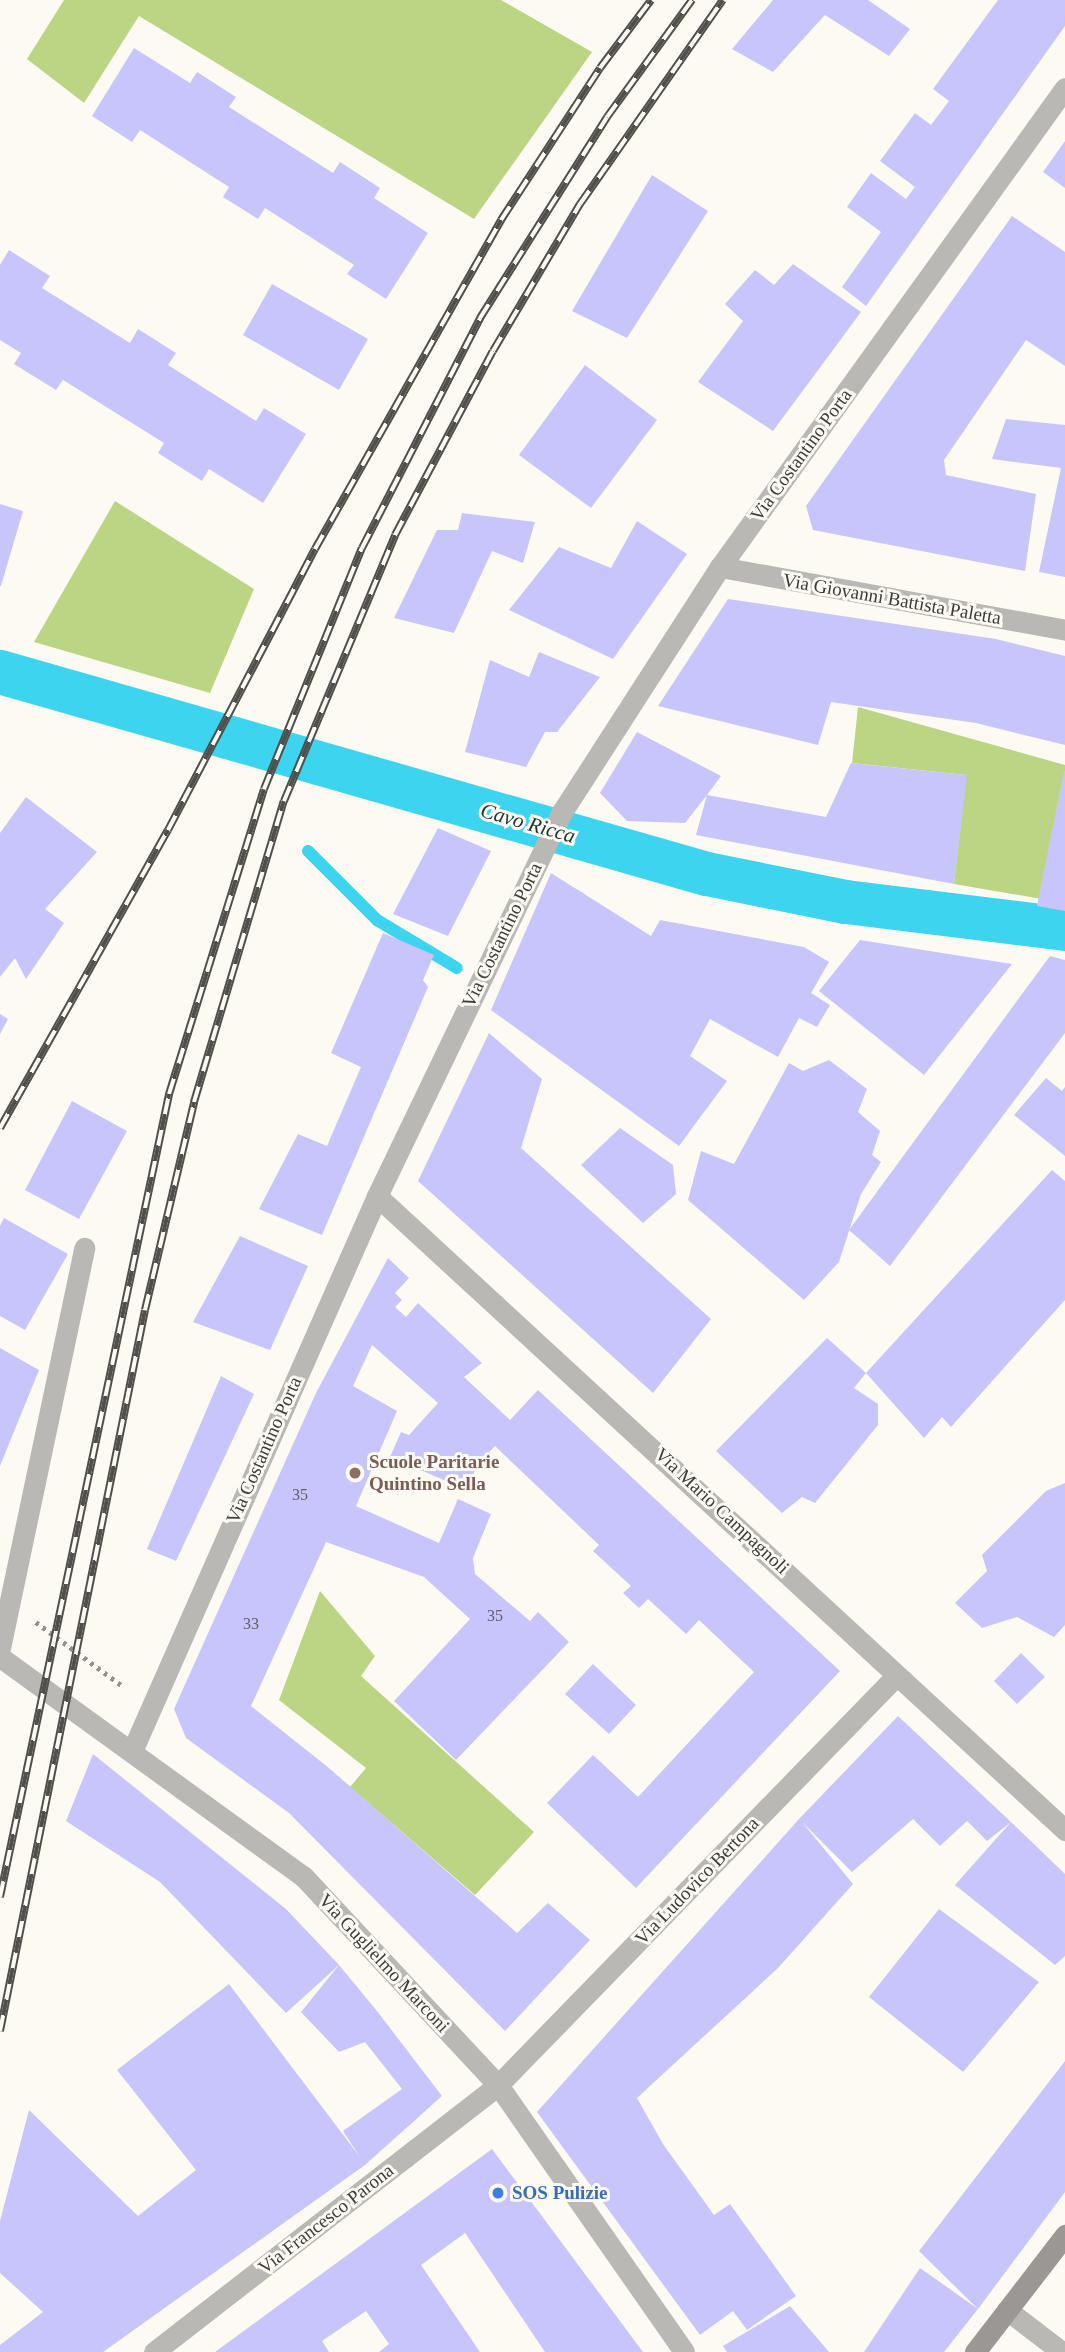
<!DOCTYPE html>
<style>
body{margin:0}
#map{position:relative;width:1065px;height:2352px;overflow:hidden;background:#fdfaf4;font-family:"Times New Roman",serif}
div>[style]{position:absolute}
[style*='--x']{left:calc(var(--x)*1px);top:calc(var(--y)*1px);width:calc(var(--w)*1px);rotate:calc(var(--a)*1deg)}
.green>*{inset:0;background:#bcd584}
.stream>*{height:12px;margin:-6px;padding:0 6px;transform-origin:6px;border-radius:6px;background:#3dd4ef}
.canal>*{height:44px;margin:-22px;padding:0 22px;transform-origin:22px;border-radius:22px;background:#3dd4ef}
.building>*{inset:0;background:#c8c5fc}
.path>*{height:4.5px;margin-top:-2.25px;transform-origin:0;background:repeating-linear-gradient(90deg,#94928e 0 3.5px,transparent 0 8.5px)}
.lane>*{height:21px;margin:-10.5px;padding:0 10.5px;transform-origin:10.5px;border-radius:10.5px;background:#bab8b5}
.street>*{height:21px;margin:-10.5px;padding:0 10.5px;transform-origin:10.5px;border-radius:10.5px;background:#bab8b5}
.secondary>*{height:21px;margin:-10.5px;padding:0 10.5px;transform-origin:10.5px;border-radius:10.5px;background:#9a9794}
.rail>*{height:8px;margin-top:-4px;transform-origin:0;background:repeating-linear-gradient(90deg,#fdfaf4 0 16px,#504f4b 0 32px);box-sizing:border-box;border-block:2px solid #504f4b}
.dots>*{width:19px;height:19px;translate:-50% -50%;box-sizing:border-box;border:4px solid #fdfaf4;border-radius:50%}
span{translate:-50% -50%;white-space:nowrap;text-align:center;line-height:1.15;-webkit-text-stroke:6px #fdfaf4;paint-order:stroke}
.number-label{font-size:16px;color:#5f5e69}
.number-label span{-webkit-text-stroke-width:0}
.street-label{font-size:19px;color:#3c3b38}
.education-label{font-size:19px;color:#785e54;font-weight:700}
.left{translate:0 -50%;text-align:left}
.shop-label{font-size:19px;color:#366cbe;font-weight:700}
.water-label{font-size:21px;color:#1b3439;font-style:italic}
</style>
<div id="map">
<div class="green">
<i style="clip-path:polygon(64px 0,501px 0,592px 52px,474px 219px,139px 16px,84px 103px,27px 59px)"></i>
<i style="clip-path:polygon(115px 501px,254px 589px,210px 693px,34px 642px)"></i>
<i style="clip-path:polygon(858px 707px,1065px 765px,1065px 903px,954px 884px,966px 775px,852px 763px)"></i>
<i style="clip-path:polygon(320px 1591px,375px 1656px,361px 1676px,534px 1832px,475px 1895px,350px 1787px,366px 1768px,279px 1700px)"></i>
</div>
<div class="stream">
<i style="--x:308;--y:851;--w:98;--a:45"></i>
<i style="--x:377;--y:920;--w:93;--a:31"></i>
</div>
<div class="canal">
<i style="--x:0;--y:672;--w:735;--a:15.95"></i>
<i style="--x:707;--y:874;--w:142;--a:11.4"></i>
<i style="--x:846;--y:902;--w:221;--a:7"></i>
</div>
<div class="building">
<i style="clip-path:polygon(773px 0,868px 0,910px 29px,889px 56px,825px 15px,773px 72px,732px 49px)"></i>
<i style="clip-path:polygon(998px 0,1065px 0,1065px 26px,866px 306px,842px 287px,881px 232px,847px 207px,871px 173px,906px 199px,915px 187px,880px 161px,915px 113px,931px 125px,949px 101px,933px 89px)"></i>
<i style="clip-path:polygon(134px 48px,190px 83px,197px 72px,236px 97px,229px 107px,333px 173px,340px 162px,380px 188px,374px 198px,428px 233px,386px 299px,347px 274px,354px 265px,265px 208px,258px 219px,223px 197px,229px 187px,140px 130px,132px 142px,92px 116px)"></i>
<i style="clip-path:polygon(1065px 141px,1065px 188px,1043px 172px)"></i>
<i style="clip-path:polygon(652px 175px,708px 211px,627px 338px,572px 311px)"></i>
<i style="clip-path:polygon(1012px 216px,1065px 252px,1065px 366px,1026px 340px,944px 460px,946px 475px,1036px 494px,1025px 571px,813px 530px,806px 506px)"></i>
<i style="clip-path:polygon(9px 250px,50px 276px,42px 288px,130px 343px,138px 329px,176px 353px,168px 365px,256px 421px,264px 408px,306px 434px,263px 503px,209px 469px,202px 481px,158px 453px,164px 443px,63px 380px,56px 390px,14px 364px,21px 353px,0 340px,0 265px)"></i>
<i style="clip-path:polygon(793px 264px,861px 312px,773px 431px,698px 382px,743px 321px,725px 304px,755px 270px,774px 285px)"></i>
<i style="clip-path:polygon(272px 284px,368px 339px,339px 390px,243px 335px)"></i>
<i style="clip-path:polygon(585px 365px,657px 420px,591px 508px,519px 455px)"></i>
<i style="clip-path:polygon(1006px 419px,1065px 425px,1065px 577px,1039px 572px,1061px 468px,992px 459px)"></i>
<i style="clip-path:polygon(0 504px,23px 511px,1px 586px,0 586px)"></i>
<i style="clip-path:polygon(462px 513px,535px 522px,523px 563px,492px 551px,454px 633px,394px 618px,437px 530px,458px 530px)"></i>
<i style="clip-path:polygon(637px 521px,687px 554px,613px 659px,509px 610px,559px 547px,611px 568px)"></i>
<i style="clip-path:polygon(728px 599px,996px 639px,1065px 656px,1065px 745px,976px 723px,831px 702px,818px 745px,658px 706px)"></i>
<i style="clip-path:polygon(539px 652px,600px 677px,557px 732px,545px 732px,526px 767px,465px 752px,490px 660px,529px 677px)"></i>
<i style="clip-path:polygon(637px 732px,721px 776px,707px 795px,826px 817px,851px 763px,967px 775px,954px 884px,696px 835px,707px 795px,685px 823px,627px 821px,600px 793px)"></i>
<i style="clip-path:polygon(1064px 771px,1065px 771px,1065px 911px,1037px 906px)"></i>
<i style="clip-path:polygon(26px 797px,97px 852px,45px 909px,64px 923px,26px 979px,15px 958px,0 977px,0 833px)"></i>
<i style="clip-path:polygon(438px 828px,491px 851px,448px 936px,393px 914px)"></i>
<i style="clip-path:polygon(551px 873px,651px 936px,660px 920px,804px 947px,829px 962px,811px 993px,830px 1005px,817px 1027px,799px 1018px,778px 1057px,710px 1019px,690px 1056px,727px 1081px,679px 1146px,491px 1010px)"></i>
<i style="clip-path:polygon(383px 933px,434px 955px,423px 980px,428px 987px,322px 1235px,259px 1209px,298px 1134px,327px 1146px,361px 1067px,331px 1053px)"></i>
<i style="clip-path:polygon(860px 940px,1012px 964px,924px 1075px,819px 991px)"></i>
<i style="clip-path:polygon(1050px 956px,1065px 960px,1065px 1033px,890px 1266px,849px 1230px)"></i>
<i style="clip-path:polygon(0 1014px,8px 1019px,0 1034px)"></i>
<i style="clip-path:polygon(489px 1033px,542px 1079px,521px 1148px,711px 1319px,653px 1393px,418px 1181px)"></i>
<i style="clip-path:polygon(829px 1060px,867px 1089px,858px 1112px,880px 1131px,872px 1155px,881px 1162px,861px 1194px,839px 1262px,804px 1300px,688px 1200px,701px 1151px,734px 1164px,789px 1063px,803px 1071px)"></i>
<i style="clip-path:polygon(1046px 1078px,1062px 1091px,1065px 1087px,1065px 1156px,1014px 1115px)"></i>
<i style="clip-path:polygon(72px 1101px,127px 1131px,79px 1219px,25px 1190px)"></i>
<i style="clip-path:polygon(620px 1128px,673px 1165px,676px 1194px,643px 1223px,581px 1165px)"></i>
<i style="clip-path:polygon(1052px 1170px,1065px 1181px,1065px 1300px,951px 1427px,942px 1417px,924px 1438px,866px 1373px)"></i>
<i style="clip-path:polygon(4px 1218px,68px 1254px,25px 1330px,0 1316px,0 1226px)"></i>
<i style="clip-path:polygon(240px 1236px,308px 1266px,270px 1350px,193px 1322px)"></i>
<i style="clip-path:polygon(388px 1258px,409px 1278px,395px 1293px,402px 1300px,395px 1307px,406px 1317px,418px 1303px,482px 1363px,464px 1377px,510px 1420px,538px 1390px,840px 1671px,636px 1888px,547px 1803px,593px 1755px,638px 1797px,754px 1672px,699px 1620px,686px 1634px,648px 1599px,639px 1608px,623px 1593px,631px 1586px,593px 1551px,599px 1545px,495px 1446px,477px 1465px,467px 1490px,390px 1457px,401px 1432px,409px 1435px,438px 1403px,372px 1345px,353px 1386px,397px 1411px,356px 1506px,439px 1543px,458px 1499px,491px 1514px,473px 1558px,475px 1574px,530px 1621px,538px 1612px,569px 1642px,456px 1760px,394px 1701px,470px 1619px,424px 1577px,326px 1542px,251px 1706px,329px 1768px,517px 1933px,548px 1903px,590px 1940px,505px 2031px,289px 1813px,186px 1738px,174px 1709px,316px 1393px)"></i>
<i style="clip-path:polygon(827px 1338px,866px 1373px,854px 1388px,878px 1404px,878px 1425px,815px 1503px,802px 1497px,782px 1513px,716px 1451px)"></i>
<i style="clip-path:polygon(0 1348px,39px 1370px,0 1466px)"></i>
<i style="clip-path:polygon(221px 1376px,254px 1394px,176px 1561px,147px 1549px)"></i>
<i style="clip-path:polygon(1065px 1483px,1065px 1625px,1054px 1637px,1017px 1617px,982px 1628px,955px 1603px,987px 1571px,982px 1555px,1046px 1491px)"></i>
<i style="clip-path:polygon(1021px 1653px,1045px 1677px,1017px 1704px,994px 1681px)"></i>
<i style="clip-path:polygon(593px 1664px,636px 1705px,609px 1734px,565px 1694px)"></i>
<i style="clip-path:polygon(898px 1716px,1011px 1822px,987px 1841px,967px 1821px,940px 1846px,913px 1819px,852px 1872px,802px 1822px,853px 1884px,778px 1968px,637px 2098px,663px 2144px,714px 2215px,730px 2204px,796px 2296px,747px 2330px,733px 2311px,700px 2335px,537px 2112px,799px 1819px)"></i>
<i style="clip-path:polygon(93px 1754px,286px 1909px,339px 1965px,377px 2011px,442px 2096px,365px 2165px,103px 2352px,0 2352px,0 2345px,43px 2312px,0 2273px,0 2221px,29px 2110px,138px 2216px,196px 2170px,117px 2070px,229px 1984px,360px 2157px,343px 2131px,402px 2089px,365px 2042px,339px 2052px,301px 2012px,339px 1965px,286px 2013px,160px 1882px,66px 1821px)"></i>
<i style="clip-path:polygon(1011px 1822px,1065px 1874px,1065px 1956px,1055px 1965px,955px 1885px)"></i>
<i style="clip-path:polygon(939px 1909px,1039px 1982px,963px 2072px,869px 1997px)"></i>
<i style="clip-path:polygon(1065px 2061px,1065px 2192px,978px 2309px,944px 2352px,864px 2352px,920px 2268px,978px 2309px,919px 2251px)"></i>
<i style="clip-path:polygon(492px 2149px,643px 2352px,545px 2352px,465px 2233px,421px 2265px,480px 2352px,379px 2352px,389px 2344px,366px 2311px,322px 2341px,329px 2352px,215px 2352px)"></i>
<i style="clip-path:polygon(790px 2306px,829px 2352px,727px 2352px,723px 2346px)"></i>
</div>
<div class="path">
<i style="--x:36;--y:1622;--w:109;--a:36.5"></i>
</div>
<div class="lane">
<i style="--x:0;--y:1648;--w:409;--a:-78.1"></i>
<i style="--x:1007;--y:2310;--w:69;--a:37.4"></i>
</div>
<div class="street">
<i style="--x:720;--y:567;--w:351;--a:10.3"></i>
<i style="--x:377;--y:1196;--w:936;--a:42.66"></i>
<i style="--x:0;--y:1657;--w:374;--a:35.9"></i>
<i style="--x:303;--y:1876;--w:286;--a:47"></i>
<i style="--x:498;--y:2085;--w:325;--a:55.1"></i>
<i style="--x:133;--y:1749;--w:604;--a:-66.19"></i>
<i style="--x:377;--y:1196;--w:426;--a:-64.3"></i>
<i style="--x:562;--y:812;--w:292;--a:-57.2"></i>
<i style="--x:720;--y:567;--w:590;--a:-54.24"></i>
<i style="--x:154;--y:2352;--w:435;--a:-37.8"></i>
<i style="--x:498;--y:2085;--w:569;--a:-45.78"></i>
</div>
<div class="secondary">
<i style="--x:975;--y:2352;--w:148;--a:-52.4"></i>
</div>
<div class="rail">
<i style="--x:0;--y:1128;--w:342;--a:-60.6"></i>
<i style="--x:168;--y:830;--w:317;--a:-62.4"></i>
<i style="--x:315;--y:549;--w:378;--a:-60.5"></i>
<i style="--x:501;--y:220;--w:181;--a:-56.9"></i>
<i style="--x:600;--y:68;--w:85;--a:-53.1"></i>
<i style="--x:0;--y:1897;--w:821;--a:-78.11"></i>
<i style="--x:169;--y:1094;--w:319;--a:-72.7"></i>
<i style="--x:264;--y:789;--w:260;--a:-67.9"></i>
<i style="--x:362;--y:548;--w:259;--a:-62.8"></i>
<i style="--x:480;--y:318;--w:238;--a:-57.7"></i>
<i style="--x:607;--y:117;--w:145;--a:-54"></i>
<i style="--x:0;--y:2031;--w:735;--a:-78.63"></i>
<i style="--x:145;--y:1310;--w:214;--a:-76.7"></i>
<i style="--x:194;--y:1102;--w:314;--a:-73.4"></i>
<i style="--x:284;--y:801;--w:288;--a:-67.3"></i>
<i style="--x:395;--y:535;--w:208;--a:-62"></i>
<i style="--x:493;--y:351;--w:171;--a:-59.4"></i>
<i style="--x:580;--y:204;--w:249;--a:-55"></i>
</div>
<div class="dots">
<i style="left:355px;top:1473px;background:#8d6e63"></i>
<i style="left:498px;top:2193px;background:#3f7fe0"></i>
</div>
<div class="number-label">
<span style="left:300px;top:1495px">35</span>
<span style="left:495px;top:1616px">35</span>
<span style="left:251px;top:1624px">33</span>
</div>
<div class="street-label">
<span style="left:801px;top:455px;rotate:-54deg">Via Costantino Porta</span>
<span style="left:892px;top:599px;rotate:10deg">Via Giovanni Battista Paletta</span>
<span style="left:502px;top:935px;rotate:-64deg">Via Costantino Porta</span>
<span style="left:264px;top:1450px;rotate:-66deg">Via Costantino Porta</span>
<span style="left:722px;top:1511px;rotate:43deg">Via Mario Campagnoli</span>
<span style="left:697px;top:1881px;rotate:-46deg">Via Ludovico Bertona</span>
<span style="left:384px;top:1963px;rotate:47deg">Via Guglielmo Marconi</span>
<span style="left:326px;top:2219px;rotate:-38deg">Via Francesco Parona</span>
</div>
<div class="education-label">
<span class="left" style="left:369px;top:1473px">Scuole Paritarie<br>Quintino Sella</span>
</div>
<div class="shop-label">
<span class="left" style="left:512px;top:2193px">SOS Pulizie</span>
</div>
<div class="water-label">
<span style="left:528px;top:823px;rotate:16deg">Cavo Ricca</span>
</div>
</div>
